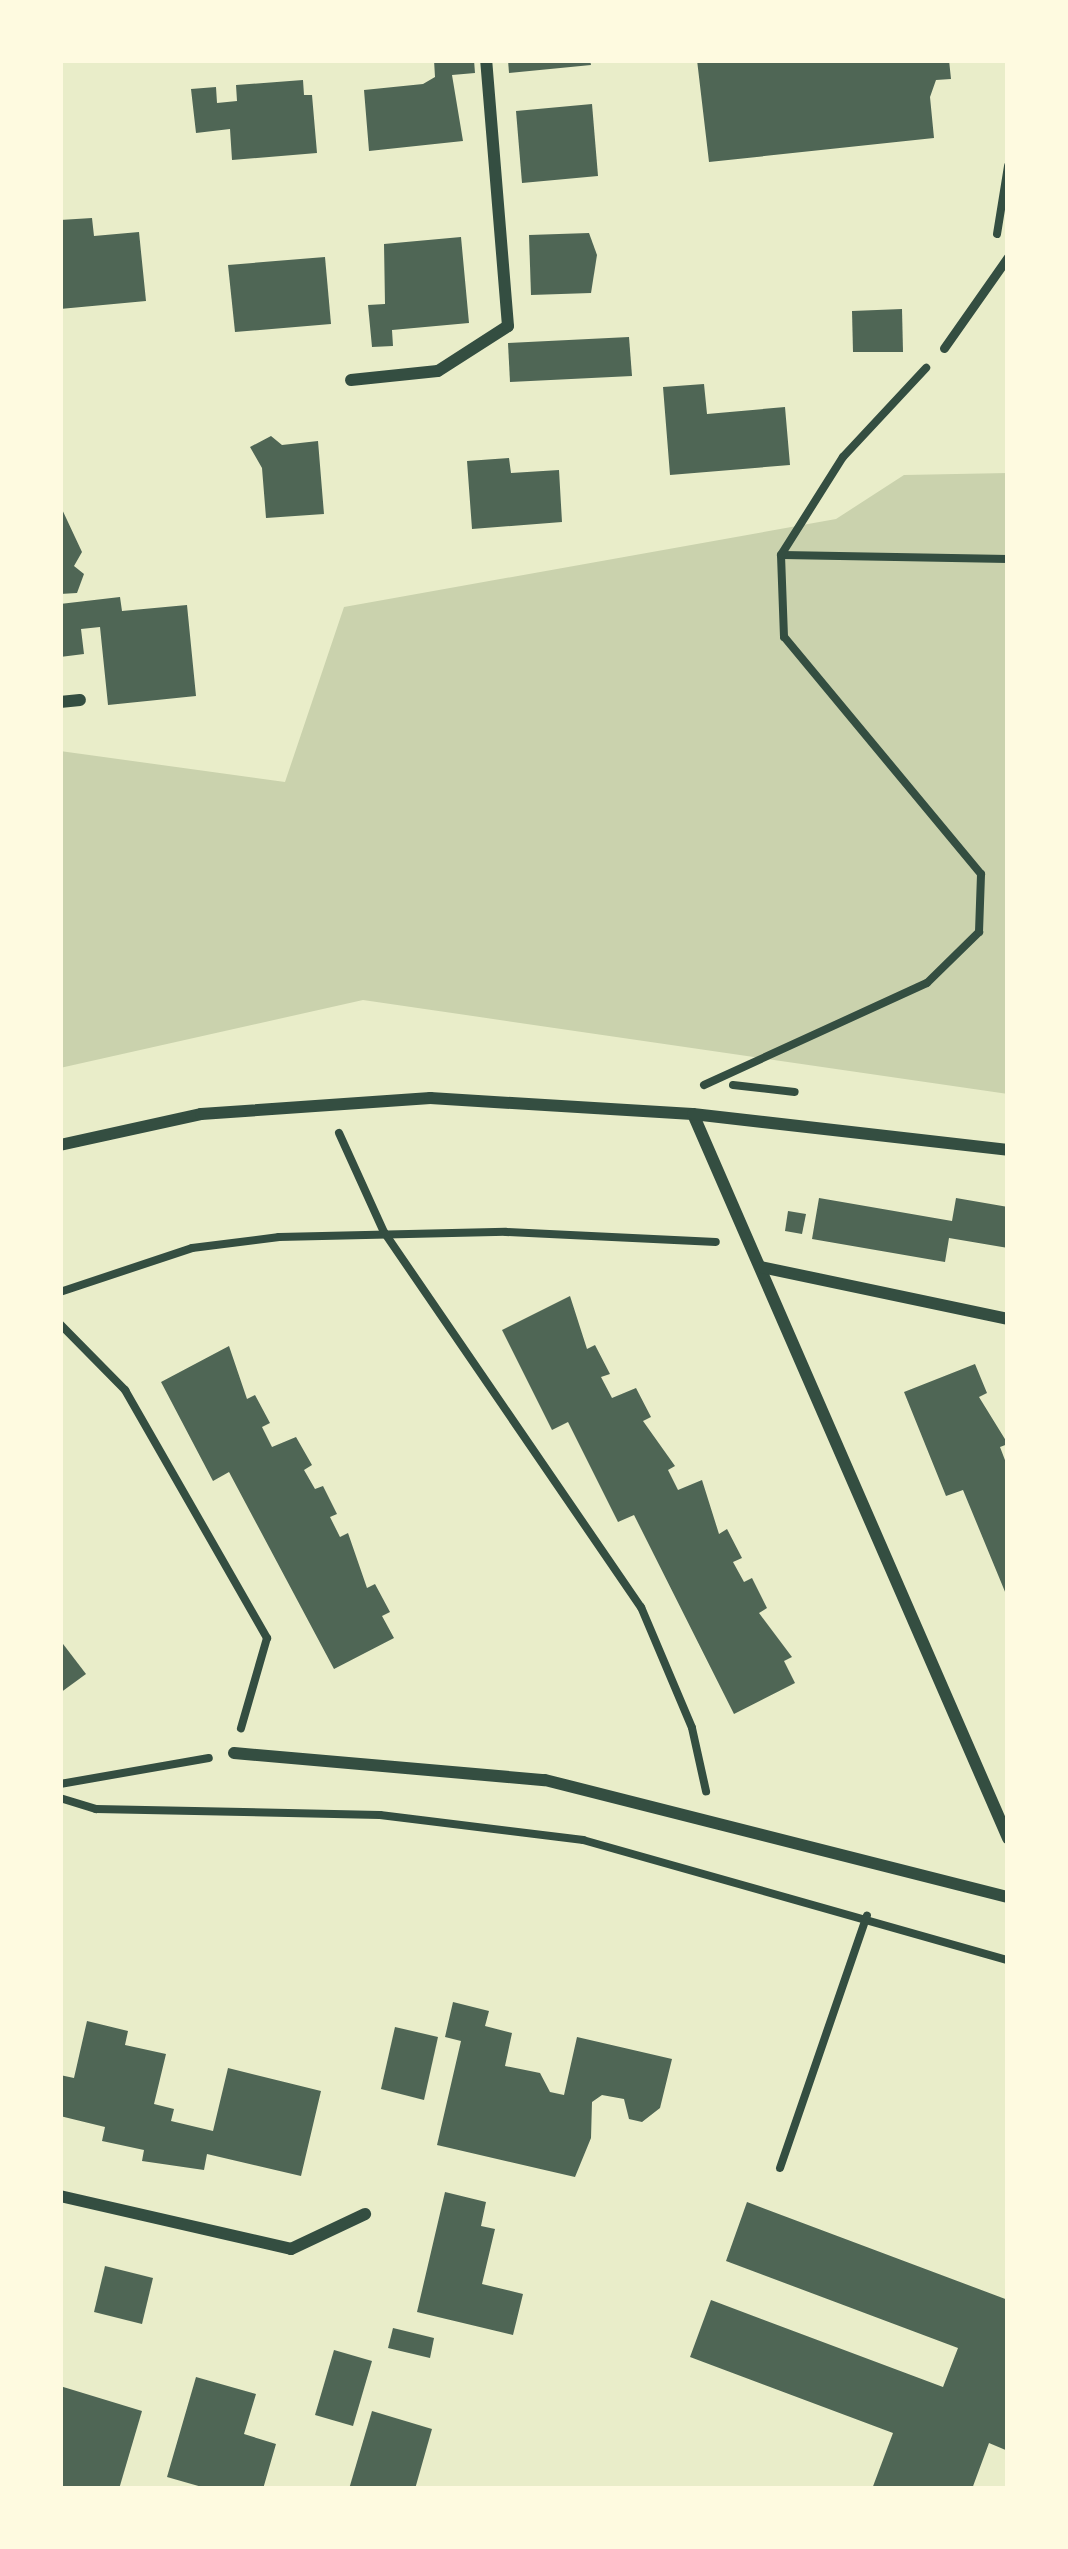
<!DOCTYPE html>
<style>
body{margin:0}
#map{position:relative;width:1068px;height:2549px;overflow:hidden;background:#e9edc9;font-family:"Golos Text",sans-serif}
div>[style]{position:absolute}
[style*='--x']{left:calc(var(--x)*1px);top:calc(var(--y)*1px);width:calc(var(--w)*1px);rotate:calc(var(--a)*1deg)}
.green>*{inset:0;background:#cad2ad}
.building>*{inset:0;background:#4f6655}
.path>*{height:8px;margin:-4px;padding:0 4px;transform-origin:4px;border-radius:4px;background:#344e41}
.service>*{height:9px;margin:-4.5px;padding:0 4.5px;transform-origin:4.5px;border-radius:4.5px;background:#344e41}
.minor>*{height:12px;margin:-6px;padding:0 6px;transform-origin:6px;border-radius:6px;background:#344e41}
span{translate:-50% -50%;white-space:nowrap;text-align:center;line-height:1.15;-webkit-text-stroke:10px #fefae0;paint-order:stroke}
.frame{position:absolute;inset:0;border:63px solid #fefae0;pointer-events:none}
</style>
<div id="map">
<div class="green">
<i style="clip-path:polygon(1008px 473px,1008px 1094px,363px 1000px,60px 1068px,60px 751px,285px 782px,344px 607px,836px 519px,904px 475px)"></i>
</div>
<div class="building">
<i style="clip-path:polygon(434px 60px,474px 60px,475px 73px,452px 75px,463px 141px,369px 151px,364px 90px,423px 84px,435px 77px)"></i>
<i style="clip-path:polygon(508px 60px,590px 60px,591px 65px,509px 73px)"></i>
<i style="clip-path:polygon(697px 60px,949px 60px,951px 79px,936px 80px,930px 97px,934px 138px,709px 162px)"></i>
<i style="clip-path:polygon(303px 80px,304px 95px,312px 95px,317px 153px,232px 160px,230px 129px,196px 133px,191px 89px,216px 87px,217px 103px,237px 101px,236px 85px)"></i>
<i style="clip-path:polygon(592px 104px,598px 176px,522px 183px,516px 111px)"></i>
<i style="clip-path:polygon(92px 218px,94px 236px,139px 232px,146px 301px,60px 309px,60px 220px)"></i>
<i style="clip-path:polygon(589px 233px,597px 255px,591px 293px,531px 295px,529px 235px)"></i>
<i style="clip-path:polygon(461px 237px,469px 323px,392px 330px,393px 346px,372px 347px,368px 305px,385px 304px,384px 244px)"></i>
<i style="clip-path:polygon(325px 257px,331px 324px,235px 332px,228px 265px)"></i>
<i style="clip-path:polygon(902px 309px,903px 352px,853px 352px,852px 311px)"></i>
<i style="clip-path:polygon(629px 337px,632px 376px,510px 382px,508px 343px)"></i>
<i style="clip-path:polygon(704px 384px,707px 414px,785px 407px,790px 465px,670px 475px,663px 387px)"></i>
<i style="clip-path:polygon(271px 436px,282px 445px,318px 441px,324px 514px,266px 518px,262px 468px,250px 447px)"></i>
<i style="clip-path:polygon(509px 458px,511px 473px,559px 470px,562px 522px,472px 529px,467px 461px)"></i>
<i style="clip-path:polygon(60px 505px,82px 552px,74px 566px,84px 574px,77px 593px,60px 594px)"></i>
<i style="clip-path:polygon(120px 597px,122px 611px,187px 605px,196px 696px,108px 705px,100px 627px,81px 629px,84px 654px,60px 657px,60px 604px)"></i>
<i style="clip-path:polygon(819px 1198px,952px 1221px,956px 1198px,1008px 1207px,1008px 1248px,949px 1238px,945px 1262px,812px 1239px)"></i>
<i style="clip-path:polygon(788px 1211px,806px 1214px,802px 1234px,785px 1231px)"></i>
<i style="clip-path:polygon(570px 1296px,587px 1349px,595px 1345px,610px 1374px,601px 1377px,612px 1398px,636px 1388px,651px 1417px,643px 1421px,675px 1466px,668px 1470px,678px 1490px,702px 1480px,719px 1534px,727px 1529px,742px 1558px,733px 1562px,744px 1582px,752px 1578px,767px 1608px,759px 1613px,792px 1657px,784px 1661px,795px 1683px,734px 1714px,634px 1515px,618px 1522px,568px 1422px,552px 1430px,502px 1330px)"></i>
<i style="clip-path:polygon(229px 1346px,247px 1399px,255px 1395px,270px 1423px,262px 1427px,272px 1447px,296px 1437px,312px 1465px,304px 1470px,315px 1489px,323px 1486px,337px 1514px,330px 1517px,340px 1537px,348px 1533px,367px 1588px,375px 1584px,390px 1612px,382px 1616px,394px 1638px,334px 1669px,229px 1472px,213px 1481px,161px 1382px)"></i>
<i style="clip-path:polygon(975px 1364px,987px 1393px,979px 1397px,1008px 1444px,1000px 1447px,1008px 1468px,1008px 1599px,963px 1490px,946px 1496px,904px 1392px)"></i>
<i style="clip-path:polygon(60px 1640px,86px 1674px,60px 1693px)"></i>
<i style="clip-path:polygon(453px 2002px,489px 2011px,485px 2026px,512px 2033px,505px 2066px,540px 2073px,550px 2092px,564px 2095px,577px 2037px,672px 2059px,660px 2108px,642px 2122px,629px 2119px,624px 2099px,602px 2095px,592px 2102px,591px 2138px,575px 2177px,437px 2145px,461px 2041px,445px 2037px)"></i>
<i style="clip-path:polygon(87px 2021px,128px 2031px,125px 2045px,166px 2054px,154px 2104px,174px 2109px,171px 2121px,213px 2131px,228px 2068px,321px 2091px,301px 2176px,207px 2154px,204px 2170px,142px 2161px,144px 2150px,102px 2141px,105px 2127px,60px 2116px,60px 2075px,74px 2078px)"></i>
<i style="clip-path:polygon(395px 2027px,438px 2037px,424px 2100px,381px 2089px)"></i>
<i style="clip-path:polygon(445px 2192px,486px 2202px,481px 2226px,495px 2229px,482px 2284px,523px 2294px,513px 2335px,417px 2312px)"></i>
<i style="clip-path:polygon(747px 2202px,1008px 2300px,1008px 2451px,989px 2443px,972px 2489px,872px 2489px,893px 2433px,690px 2357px,711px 2300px,943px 2387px,958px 2348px,726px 2261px)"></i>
<i style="clip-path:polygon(105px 2266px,153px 2278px,142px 2324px,94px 2312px)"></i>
<i style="clip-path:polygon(393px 2328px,434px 2338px,430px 2358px,388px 2348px)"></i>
<i style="clip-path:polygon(334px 2350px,372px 2361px,353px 2426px,315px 2415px)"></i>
<i style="clip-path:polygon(196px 2377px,256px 2394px,244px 2434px,276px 2444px,263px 2489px,209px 2489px,167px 2477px)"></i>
<i style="clip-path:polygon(60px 2386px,142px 2411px,119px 2489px,60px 2489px)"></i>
<i style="clip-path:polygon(372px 2411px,432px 2429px,415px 2489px,349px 2489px)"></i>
</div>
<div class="path">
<i style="--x:997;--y:234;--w:69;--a:-80.8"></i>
<i style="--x:783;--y:555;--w:225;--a:1"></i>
<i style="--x:704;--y:1085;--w:245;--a:-24.6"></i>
<i style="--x:927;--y:983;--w:73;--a:-44.4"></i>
<i style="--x:979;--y:932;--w:58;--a:-88"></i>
<i style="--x:981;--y:874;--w:308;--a:-129.7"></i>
<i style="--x:784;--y:637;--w:82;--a:-92.1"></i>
<i style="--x:781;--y:555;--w:116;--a:-57.7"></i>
<i style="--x:843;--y:457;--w:122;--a:-47"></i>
<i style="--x:733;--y:1085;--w:62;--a:6.4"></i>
<i style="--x:339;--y:1133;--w:109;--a:65.6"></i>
<i style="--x:384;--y:1232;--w:455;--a:55.6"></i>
<i style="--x:641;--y:1607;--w:131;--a:67.1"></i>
<i style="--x:692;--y:1728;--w:65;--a:77.5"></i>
<i style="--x:60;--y:1292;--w:139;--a:-18.4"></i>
<i style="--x:192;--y:1248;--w:88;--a:-7.2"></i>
<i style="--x:279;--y:1237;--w:227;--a:-1.3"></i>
<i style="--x:506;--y:1232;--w:210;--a:2.7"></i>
<i style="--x:60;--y:1324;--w:93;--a:45.4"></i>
<i style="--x:125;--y:1390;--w:286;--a:60.2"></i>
<i style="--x:267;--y:1638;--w:94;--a:106.1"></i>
<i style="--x:60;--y:1784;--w:151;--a:-9.9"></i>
<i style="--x:60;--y:1798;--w:38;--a:17"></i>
<i style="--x:96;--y:1809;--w:284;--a:1.2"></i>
<i style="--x:380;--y:1815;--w:205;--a:7"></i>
<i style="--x:583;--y:1840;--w:442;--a:15.8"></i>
<i style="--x:780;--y:2168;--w:267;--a:-71"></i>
</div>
<div class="service">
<i style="--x:944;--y:348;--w:111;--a:-54.9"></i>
</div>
<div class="minor">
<i style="--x:351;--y:380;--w:87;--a:-5.9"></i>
<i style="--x:438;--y:371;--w:83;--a:-32.7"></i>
<i style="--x:508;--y:326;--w:267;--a:-94.7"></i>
<i style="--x:60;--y:702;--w:20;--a:-6"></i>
<i style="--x:693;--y:1114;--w:790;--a:66.49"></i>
<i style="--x:60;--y:1145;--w:144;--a:-12.4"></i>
<i style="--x:201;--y:1114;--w:230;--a:-4"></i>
<i style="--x:430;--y:1098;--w:263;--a:3.5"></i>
<i style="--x:693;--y:1114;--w:317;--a:6.5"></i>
<i style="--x:761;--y:1267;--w:252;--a:11.9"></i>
<i style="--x:234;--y:1753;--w:312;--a:5"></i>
<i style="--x:545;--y:1780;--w:478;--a:14.2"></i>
<i style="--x:60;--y:2196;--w:237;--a:12.9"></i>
<i style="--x:291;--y:2249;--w:82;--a:-25.3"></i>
</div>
<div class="frame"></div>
</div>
